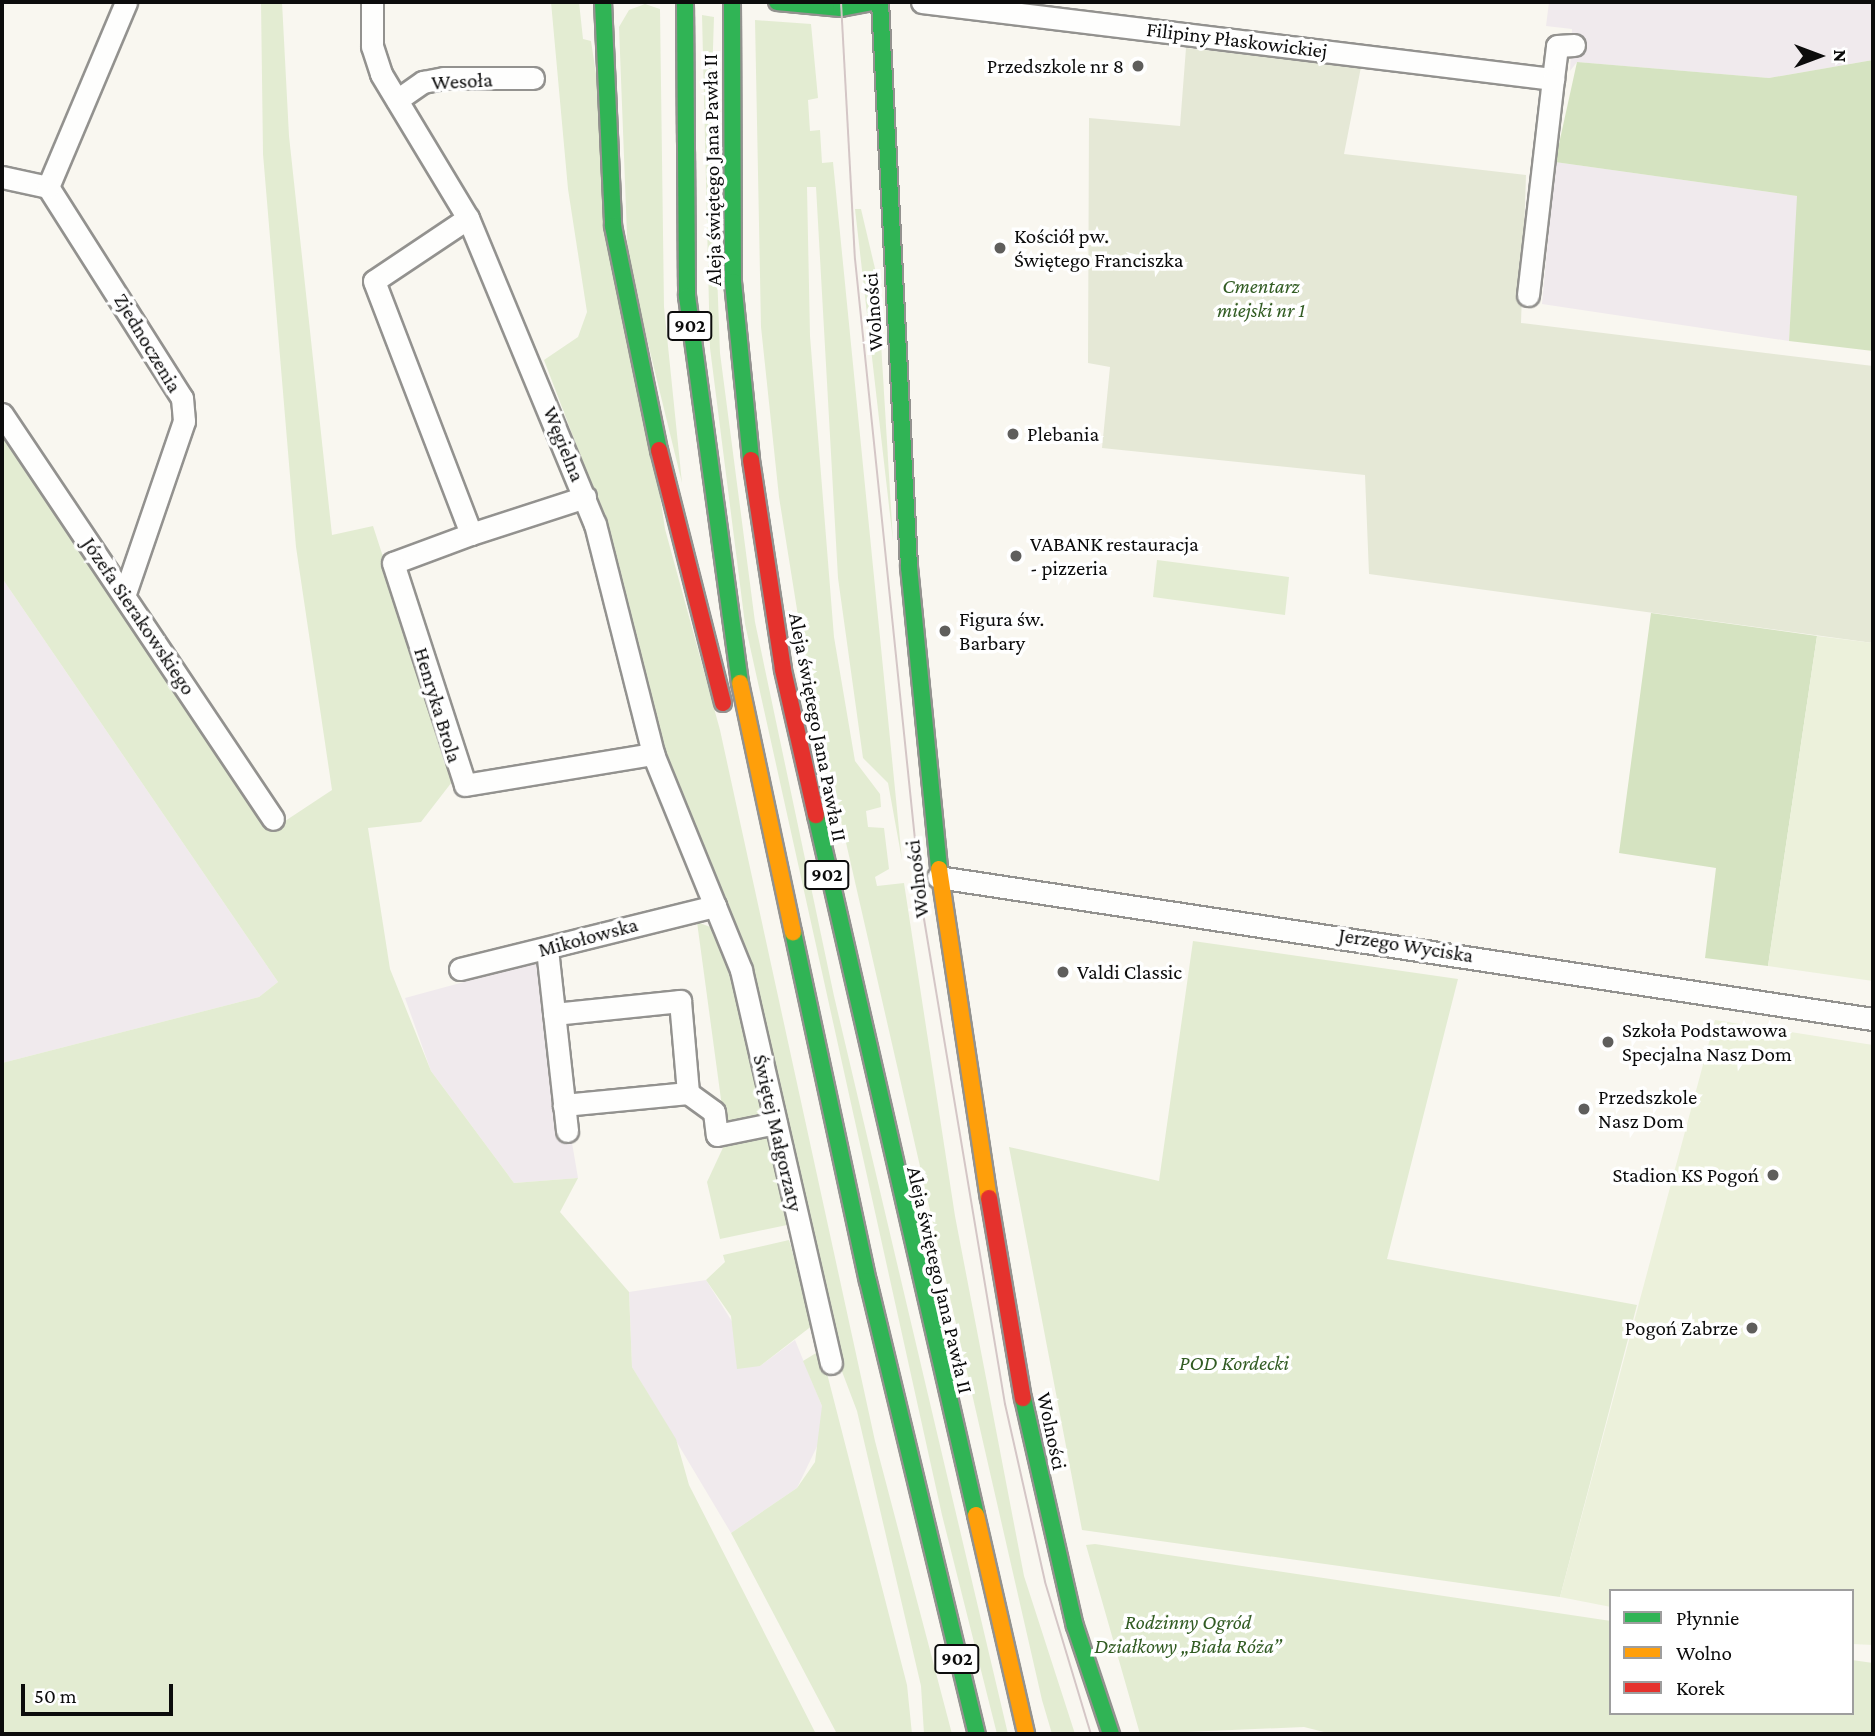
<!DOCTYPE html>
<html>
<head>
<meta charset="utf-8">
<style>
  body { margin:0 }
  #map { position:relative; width:1875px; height:1736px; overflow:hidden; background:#f9f7f0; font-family:"Crimson Pro",serif }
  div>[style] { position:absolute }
  .industrial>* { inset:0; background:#f0eaed }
  .green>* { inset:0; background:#e3ecd2 }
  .forest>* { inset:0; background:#d5e3c1 }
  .cemetery>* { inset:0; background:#e5e8d6 }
  .pitch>* { inset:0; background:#ecf1db }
  .roads { filter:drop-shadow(2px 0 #93928f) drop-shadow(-2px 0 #93928f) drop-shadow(0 2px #93928f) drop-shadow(0 -2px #93928f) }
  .street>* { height:21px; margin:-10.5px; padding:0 10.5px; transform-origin:10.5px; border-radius:10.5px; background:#fefefd }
  .fast>* { height:16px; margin:-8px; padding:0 8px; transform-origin:8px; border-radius:8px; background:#30b455 }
  .slow>* { height:16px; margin:-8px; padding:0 8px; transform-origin:8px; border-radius:8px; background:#ff9f0a }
  .jam>* { height:16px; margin:-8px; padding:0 8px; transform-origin:8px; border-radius:8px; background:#e5322d }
  .tram>* { height:2px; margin:-1px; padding:0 1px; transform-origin:1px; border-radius:1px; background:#d4c6c6 }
  .dots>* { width:19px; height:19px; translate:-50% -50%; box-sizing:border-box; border:4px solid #fff; border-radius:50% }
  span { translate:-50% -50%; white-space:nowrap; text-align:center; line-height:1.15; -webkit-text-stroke:7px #fff; paint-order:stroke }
  .shield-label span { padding:2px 5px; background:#fff; border:2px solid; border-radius:5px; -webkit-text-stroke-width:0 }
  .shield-label { font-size:19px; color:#0c0c0c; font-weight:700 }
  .street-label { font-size:21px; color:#0c0c0c }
  .poi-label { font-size:21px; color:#0c0c0c }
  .right { translate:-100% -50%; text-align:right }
  .left { translate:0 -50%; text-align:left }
  .park-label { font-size:21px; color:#325c23; font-style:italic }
  .frame { position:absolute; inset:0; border:4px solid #0c0c0c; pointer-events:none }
  .legend { position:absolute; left:1609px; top:1589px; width:245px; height:126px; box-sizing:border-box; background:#fff; border:2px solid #9e9e9e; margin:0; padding:9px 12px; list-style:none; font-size:21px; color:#0c0c0c }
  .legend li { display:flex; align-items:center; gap:14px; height:35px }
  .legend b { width:35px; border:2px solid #9e9e9e }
  .north { position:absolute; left:1784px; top:21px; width:70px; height:70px; -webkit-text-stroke:5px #fff; paint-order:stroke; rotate:90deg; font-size:19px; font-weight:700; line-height:28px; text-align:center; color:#0c0c0c }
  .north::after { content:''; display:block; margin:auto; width:24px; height:32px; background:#0c0c0c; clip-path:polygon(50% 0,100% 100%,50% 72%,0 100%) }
  .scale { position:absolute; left:21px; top:1684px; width:152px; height:32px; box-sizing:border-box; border:4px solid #0c0c0c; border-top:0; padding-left:9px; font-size:21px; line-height:24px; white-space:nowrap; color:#0c0c0c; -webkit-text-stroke:5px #fff; paint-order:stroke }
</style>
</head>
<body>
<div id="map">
  <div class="industrial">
    <i style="clip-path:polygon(1549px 2px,1873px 2px,1873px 60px,1769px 78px,1577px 62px,1570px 71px,1572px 29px,1546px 26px)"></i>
    <i style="clip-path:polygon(1555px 162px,1798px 196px,1789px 341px,1542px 304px)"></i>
    <i style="clip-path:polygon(2px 578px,278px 982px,259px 997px,2px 1063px)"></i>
    <i style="clip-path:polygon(541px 961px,578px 1178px,514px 1183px,431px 1071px,405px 998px)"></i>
    <i style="clip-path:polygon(706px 1280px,760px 1366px,795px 1340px,822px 1406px,823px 1434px,797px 1488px,731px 1533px,632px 1367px,629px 1292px)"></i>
  </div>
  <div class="green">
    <i style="clip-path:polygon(261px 2px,282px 2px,289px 136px,332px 535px,373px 526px,455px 778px,421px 822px,368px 828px,390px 969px,431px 1071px,514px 1183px,578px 1178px,560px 1212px,629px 1292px,632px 1367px,676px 1439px,689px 1485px,816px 1734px,2px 1734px,2px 1063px,259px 997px,278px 982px,2px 578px,2px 433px,270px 831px,332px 790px,296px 547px,263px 154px)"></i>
    <i style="clip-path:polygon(551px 2px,579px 2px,583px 39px,591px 41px,665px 529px,720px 730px,875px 1441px,952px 1734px,924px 1734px,921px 1686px,857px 1411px,838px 1361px,747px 969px,665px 757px,600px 507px,544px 360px,578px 337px,587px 312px,568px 189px)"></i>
    <i style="clip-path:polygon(645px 4px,660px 9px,664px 307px,682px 483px,628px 261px,619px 27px,629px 10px)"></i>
    <i style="clip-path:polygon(702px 15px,714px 17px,711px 110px,720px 353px,755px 622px,834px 996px,1008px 1734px,997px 1734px,942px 1515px,745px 624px,710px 348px)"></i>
    <i style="clip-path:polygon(755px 20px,811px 24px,818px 98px,808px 100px,810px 131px,820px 130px,822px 163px,833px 162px,902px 860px,888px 783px,863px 758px,838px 578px,816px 187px,807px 187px,810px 336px,834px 637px,855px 761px,880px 794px,881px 807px,866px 811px,868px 827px,884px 828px,889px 869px,875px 877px,877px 886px,904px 883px,955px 1216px,1024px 1576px,1075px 1734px,1052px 1734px,1042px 1700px,807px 672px,779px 497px,761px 327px)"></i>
    <i style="clip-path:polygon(855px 209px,861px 209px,877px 277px,893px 541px)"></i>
    <i style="clip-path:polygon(1157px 560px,1289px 577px,1285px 615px,1153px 597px)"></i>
    <i style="clip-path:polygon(697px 922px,713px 928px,733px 976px,766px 1114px,725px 1129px)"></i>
    <i style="clip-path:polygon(1193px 941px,1458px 979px,1387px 1259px,1637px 1305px,1560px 1597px,1082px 1530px,1009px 1147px,1159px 1181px)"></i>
    <i style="clip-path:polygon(755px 1132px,770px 1136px,789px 1219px,787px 1225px,720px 1239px,707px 1182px,727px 1139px)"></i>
    <i style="clip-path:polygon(789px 1240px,813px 1325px,760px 1366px,737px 1369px,731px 1316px,706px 1280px,725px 1262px,723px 1255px)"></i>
    <i style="clip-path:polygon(821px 1350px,907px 1685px,912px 1734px,837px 1734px,731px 1533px,797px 1488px,815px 1462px,822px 1406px,803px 1361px)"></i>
    <i style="clip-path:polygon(1095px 1544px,1611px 1621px,1611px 1713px,1852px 1713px,1852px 1660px,1873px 1663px,1873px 1734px,1332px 1734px,1304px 1727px,1140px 1734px,1086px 1545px)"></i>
  </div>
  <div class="forest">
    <i style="clip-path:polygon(1873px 60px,1873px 351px,1789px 341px,1797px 196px,1555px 162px,1577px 62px,1769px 78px)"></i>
    <i style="clip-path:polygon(1651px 613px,1817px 636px,1768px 966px,1705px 958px,1716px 868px,1619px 853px)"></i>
  </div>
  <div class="cemetery">
    <i style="clip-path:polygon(1186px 48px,1361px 67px,1344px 154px,1526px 175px,1521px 323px,1873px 366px,1873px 643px,1369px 574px,1365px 475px,1102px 448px,1110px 367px,1088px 363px,1089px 118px,1180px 126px)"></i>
  </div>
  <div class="pitch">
    <i style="clip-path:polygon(1817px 636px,1873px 643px,1873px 981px,1768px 966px)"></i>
    <i style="clip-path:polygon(1715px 1020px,1873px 1045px,1873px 1645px,1852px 1644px,1852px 1591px,1611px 1591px,1611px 1607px,1560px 1597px)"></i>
  </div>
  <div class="roads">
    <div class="street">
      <i style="left:372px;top:2px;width:44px;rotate:90deg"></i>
      <i style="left:372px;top:46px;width:29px;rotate:72deg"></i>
      <i style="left:381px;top:74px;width:168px;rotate:58.9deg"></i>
      <i style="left:468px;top:218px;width:331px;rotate:67.5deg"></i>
      <i style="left:595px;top:524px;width:237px;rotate:75.8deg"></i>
      <i style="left:653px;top:754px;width:233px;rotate:67.8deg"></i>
      <i style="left:741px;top:970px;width:403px;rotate:77.1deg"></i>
      <i style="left:922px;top:2px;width:636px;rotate:6.96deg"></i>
      <i style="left:1553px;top:79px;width:33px;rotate:-83deg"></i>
      <i style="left:1557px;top:46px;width:17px;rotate:-3deg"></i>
      <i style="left:397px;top:100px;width:32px;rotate:-35deg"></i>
      <i style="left:423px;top:82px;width:21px;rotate:-11deg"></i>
      <i style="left:444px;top:78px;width:89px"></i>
      <i style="left:2px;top:177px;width:47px;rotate:12.3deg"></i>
      <i style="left:48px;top:187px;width:250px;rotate:57.6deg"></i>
      <i style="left:182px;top:398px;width:23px;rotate:85deg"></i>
      <i style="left:184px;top:421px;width:182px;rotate:108.9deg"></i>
      <i style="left:48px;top:187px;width:201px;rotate:-67.1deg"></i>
      <i style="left:468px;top:218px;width:113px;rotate:146.2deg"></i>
      <i style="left:374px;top:281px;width:271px;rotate:69deg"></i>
      <i style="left:471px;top:534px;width:120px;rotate:-18deg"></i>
      <i style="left:1528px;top:295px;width:217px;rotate:-83.4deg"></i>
      <i style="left:2px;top:414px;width:487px;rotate:56.2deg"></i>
      <i style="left:471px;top:534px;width:83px;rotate:159.6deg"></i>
      <i style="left:393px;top:563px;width:233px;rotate:72deg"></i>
      <i style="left:465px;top:785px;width:191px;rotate:-9.4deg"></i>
      <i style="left:938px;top:877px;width:946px;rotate:8.64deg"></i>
      <i style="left:547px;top:949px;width:183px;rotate:83.7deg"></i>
      <i style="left:460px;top:969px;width:263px;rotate:-13.9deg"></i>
      <i style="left:554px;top:1014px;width:127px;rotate:-5.9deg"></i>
      <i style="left:680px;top:1001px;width:92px;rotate:85deg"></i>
      <i style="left:688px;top:1093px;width:125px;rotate:174.5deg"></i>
      <i style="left:688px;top:1093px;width:32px;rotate:36deg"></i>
      <i style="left:714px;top:1112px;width:23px;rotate:83deg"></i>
      <i style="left:717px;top:1135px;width:60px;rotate:-11.5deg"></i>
    </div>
    <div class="fast">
      <i style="left:603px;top:2px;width:224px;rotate:87.4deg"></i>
      <i style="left:613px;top:226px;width:229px;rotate:78.4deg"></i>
      <i style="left:685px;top:2px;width:294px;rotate:89.6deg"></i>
      <i style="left:687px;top:296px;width:391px;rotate:82.2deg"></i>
      <i style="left:732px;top:2px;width:280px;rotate:89.8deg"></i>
      <i style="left:733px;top:282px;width:179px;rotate:84.2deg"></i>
      <i style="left:777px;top:2px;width:64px;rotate:5.4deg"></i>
      <i style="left:841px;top:8px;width:31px;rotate:-11deg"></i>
      <i style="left:880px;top:2px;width:566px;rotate:87.06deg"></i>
      <i style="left:909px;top:567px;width:303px;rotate:84.3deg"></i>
      <i style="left:816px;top:815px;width:718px;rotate:77.12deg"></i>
      <i style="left:793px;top:932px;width:357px;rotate:77.9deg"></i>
      <i style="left:868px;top:1281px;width:466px;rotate:76.5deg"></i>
      <i style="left:1023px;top:1398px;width:234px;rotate:77.2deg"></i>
      <i style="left:1075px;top:1626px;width:114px;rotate:71.6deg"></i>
    </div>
    <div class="slow">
      <i style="left:740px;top:683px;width:255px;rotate:78deg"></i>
      <i style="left:939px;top:869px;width:333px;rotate:81.4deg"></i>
      <i style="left:976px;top:1515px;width:225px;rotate:77.1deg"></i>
    </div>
    <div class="jam">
      <i style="left:659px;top:450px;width:261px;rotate:75.8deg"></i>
      <i style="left:751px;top:460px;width:212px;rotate:81.3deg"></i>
      <i style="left:783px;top:670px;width:149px;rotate:77.2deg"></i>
      <i style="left:989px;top:1198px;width:203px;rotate:80.4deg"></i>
    </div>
  </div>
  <div class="tram">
    <i style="left:841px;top:2px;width:257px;rotate:86.9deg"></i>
    <i style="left:855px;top:259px;width:651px;rotate:84.1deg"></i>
    <i style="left:922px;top:907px;width:504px;rotate:80.52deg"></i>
    <i style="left:1005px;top:1404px;width:182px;rotate:77.3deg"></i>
    <i style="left:1045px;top:1582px;width:159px;rotate:73.2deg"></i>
  </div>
  <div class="dots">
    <i style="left:1138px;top:66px;background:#5f5e5c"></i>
    <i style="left:1000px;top:248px;background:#5f5e5c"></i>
    <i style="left:1013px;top:434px;background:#5f5e5c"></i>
    <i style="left:1016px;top:556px;background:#5f5e5c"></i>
    <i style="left:945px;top:631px;background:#5f5e5c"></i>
    <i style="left:1063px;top:972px;background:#5f5e5c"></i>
    <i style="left:1608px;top:1042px;background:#5f5e5c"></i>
    <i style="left:1584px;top:1109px;background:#5f5e5c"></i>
    <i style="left:1773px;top:1175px;background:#5f5e5c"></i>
    <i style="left:1752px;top:1328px;background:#5f5e5c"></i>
  </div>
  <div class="shield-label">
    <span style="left:690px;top:326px">902</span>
    <span style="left:827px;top:875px">902</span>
    <span style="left:957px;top:1659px">902</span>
  </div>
  <div class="street-label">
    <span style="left:1237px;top:40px;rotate:7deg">Filipiny Płaskowickiej</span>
    <span style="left:462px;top:81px;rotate:-3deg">Wesoła</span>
    <span style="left:712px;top:170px;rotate:-91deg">Aleja świętego Jana Pawła II</span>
    <span style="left:873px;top:312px;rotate:-94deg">Wolności</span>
    <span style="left:148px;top:343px;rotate:59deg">Zjednoczenia</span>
    <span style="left:564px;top:444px;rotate:68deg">Węgielna</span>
    <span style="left:139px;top:616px;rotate:56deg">Józefa Sierakowskiego</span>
    <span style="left:438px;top:705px;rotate:73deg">Henryka Brola</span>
    <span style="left:818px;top:727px;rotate:79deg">Aleja świętego Jana Pawła II</span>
    <span style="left:917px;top:879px;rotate:-97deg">Wolności</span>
    <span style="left:588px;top:937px;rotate:-15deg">Mikołowska</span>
    <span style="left:1406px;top:945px;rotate:9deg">Jerzego Wyciska</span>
    <span style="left:778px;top:1133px;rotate:77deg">Świętej Małgorzaty</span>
    <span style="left:940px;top:1280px;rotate:77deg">Aleja świętego Jana Pawła II</span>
    <span style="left:1052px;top:1431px;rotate:78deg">Wolności</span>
  </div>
  <div class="poi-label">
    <span class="right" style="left:1124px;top:66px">Przedszkole nr 8</span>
    <span class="left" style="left:1014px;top:248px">Kościół pw.<br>Świętego Franciszka</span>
    <span class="left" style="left:1027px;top:434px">Plebania</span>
    <span class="left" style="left:1030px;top:556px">VABANK restauracja<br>- pizzeria</span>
    <span class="left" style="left:959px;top:631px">Figura św.<br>Barbary</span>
    <span class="left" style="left:1077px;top:972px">Valdi Classic</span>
    <span class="left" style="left:1622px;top:1042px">Szkoła Podstawowa<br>Specjalna Nasz Dom</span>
    <span class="left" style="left:1598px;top:1109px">Przedszkole<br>Nasz Dom</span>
    <span class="right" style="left:1759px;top:1175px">Stadion KS Pogoń</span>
    <span class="right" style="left:1738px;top:1328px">Pogoń Zabrze</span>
  </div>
  <div class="park-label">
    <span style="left:1261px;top:298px">Cmentarz<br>miejski nr 1</span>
    <span style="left:1234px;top:1363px">POD Kordecki</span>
    <span style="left:1188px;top:1634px">Rodzinny Ogród<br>Działkowy „Biała Róża”</span>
  </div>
  <div class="frame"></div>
  <ul class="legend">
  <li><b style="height:9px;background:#30b455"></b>Płynnie</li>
  <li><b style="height:9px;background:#ff9f0a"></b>Wolno</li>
  <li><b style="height:9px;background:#e5322d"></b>Korek</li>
  </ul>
  <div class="north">N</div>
  <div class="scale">50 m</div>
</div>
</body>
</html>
